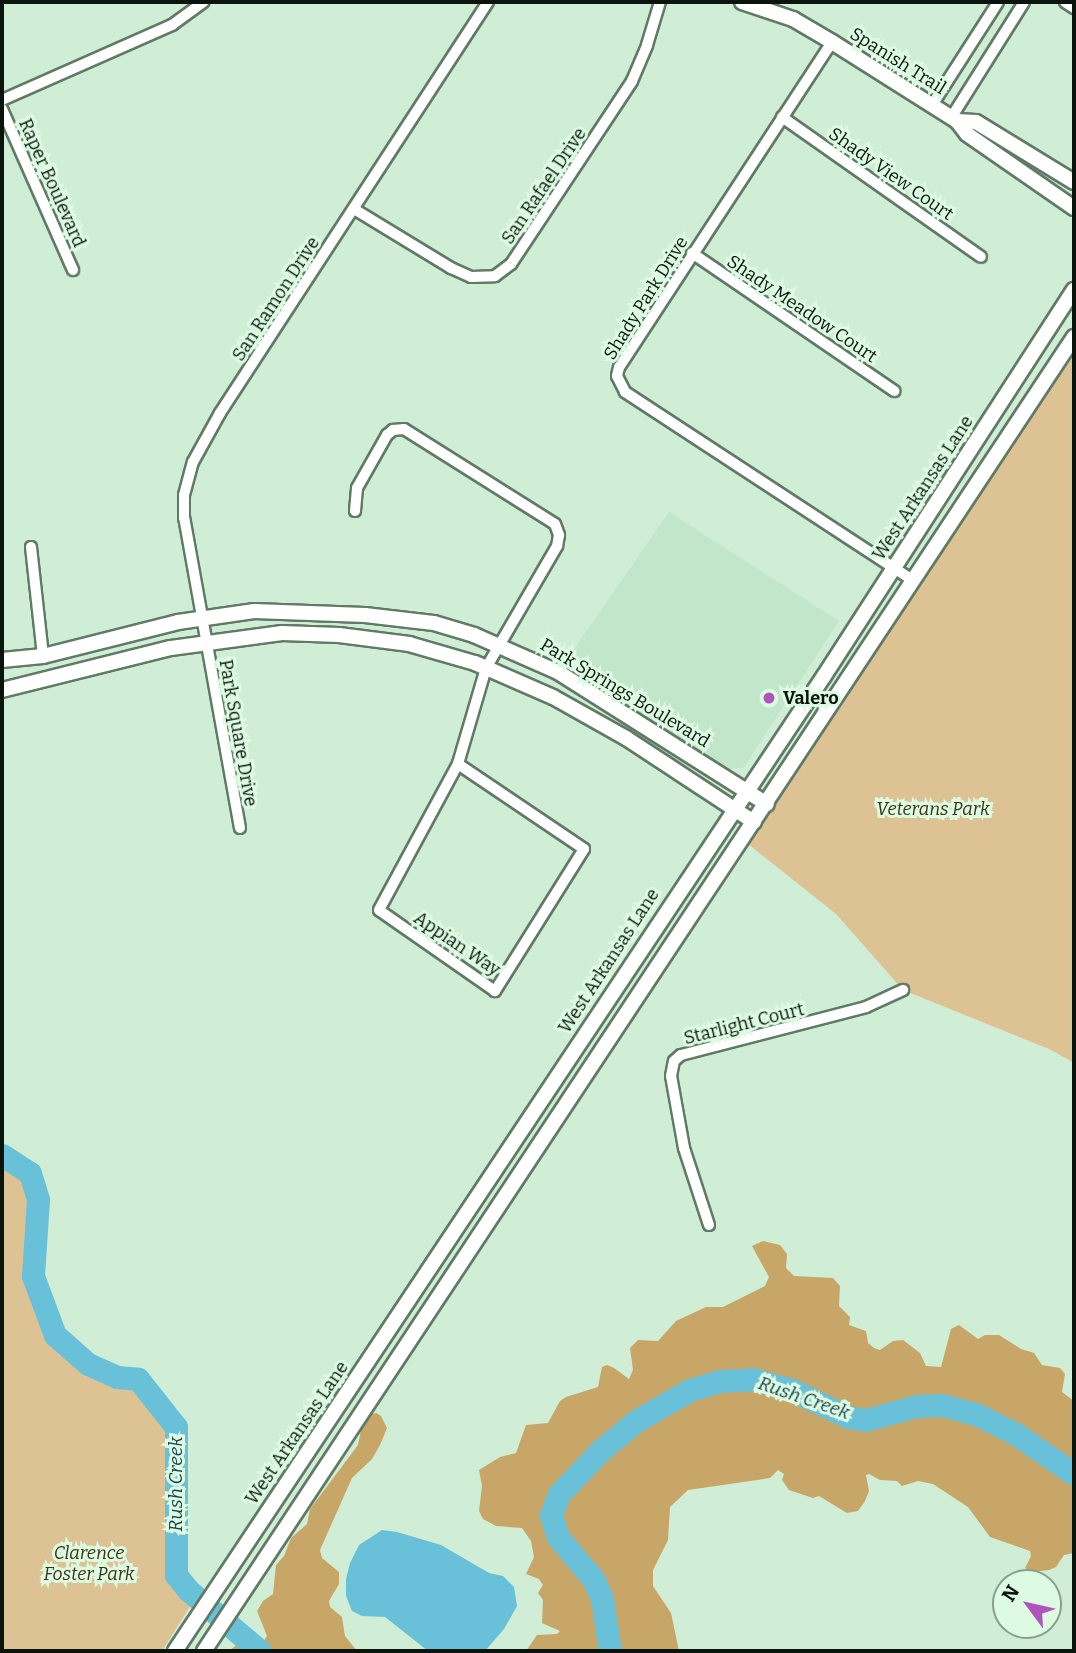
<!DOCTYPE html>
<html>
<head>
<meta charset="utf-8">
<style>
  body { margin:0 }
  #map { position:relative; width:1076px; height:1653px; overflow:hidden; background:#d0edd6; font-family:Bitter,serif }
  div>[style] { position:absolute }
  .built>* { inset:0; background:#c2e6c9 }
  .green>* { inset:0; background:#ddc393 }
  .forest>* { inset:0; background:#c8a667 }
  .water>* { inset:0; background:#69c0d9 }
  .river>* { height:23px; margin:-11.5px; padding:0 11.5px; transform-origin:11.5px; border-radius:11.5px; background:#69c0d9 }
  .roads { filter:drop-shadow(2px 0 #607a65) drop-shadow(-2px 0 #607a65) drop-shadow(0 2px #607a65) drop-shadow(0 -2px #607a65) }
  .street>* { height:10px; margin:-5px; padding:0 5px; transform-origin:5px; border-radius:5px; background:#fff }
  .secondary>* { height:14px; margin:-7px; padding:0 7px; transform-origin:7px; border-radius:7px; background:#fff }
  .dots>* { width:19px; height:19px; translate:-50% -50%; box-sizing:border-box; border:4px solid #ddfbe3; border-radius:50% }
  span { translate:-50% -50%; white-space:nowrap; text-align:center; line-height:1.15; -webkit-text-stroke:6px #ddfbe3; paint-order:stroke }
  .street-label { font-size:18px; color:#0a140c }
  .poi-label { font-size:18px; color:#0a140c; font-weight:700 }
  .left { translate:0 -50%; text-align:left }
  .park-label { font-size:18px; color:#3f3013; font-style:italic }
  .water-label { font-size:19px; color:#1c434f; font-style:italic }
  .frame { position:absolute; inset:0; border:4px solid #0a140c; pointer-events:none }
  .north { position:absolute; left:992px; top:1569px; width:70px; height:70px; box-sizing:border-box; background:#ddfbe3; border:2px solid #899f8d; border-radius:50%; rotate:303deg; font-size:19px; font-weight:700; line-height:28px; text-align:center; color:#0a140c }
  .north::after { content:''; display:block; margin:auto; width:24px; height:32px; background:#b053bd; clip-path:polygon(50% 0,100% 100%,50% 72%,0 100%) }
</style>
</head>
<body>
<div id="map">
  <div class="built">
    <i style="clip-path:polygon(669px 512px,839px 621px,744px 767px,729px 769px,573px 670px,572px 652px)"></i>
  </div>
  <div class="green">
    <i style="clip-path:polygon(1074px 337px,1074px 1063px,1049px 1049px,903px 990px,836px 914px,743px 840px)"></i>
    <i style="clip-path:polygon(2px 1155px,30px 1173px,38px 1200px,33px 1276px,55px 1335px,88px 1364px,117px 1377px,138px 1379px,176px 1427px,176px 1575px,196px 1597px,162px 1651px,2px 1651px)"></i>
  </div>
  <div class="forest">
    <i style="clip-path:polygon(763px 1241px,780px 1245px,787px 1254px,786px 1268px,794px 1276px,833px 1278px,840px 1286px,839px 1306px,850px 1317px,849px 1325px,866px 1331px,868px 1343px,874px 1348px,880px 1350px,893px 1341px,903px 1340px,920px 1353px,926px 1366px,941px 1367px,951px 1329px,959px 1325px,978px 1339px,985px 1335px,999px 1335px,1021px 1349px,1034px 1353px,1042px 1365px,1060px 1368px,1065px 1374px,1062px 1392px,1074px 1401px,1074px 1553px,1064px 1555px,1056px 1567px,1049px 1570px,1030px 1572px,1025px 1568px,1031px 1556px,1030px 1551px,990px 1537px,968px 1507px,933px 1484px,918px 1481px,902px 1486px,897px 1481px,880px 1480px,869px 1474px,866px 1475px,869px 1491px,865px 1501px,858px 1511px,847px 1513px,819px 1496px,813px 1498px,789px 1490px,782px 1480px,784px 1474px,778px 1470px,770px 1478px,688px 1490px,670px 1507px,668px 1540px,653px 1570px,653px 1586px,671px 1613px,679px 1651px,526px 1651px,537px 1635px,557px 1634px,560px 1631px,542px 1623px,543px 1600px,538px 1593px,543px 1585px,539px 1579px,526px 1574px,534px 1557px,531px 1541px,522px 1528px,496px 1526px,483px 1519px,479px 1511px,482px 1486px,479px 1470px,500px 1457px,516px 1453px,526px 1425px,548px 1423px,560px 1401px,566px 1397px,598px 1387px,602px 1367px,607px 1365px,614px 1368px,629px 1379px,633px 1370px,630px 1348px,638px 1340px,658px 1341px,676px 1321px,706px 1307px,723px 1307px,765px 1286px,769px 1277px,752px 1246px)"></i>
    <i style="clip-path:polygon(376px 1413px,381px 1416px,387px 1428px,380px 1445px,372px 1459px,352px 1478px,320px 1550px,322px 1558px,339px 1572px,339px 1584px,329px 1601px,330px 1607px,342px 1617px,345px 1636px,357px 1651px,229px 1651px,240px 1642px,263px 1642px,267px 1636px,257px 1611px,263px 1601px,273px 1594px,276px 1565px,284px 1556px,291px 1538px,307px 1524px,310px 1509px,358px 1445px,363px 1421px,369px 1415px)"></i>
  </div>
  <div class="water">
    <i style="clip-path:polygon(382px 1530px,397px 1532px,441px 1545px,489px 1573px,503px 1576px,514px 1587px,517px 1606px,504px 1629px,485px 1651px,428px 1651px,385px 1617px,362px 1616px,352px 1611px,346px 1596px,346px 1579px,350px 1563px,359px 1545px)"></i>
  </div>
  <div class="river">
    <i style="left:2px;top:1155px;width:33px;rotate:33deg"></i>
    <i style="left:30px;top:1173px;width:28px;rotate:73deg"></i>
    <i style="left:38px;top:1200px;width:76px;rotate:93.8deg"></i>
    <i style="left:33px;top:1276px;width:63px;rotate:69.6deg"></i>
    <i style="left:55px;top:1335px;width:44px;rotate:41.3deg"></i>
    <i style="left:88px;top:1364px;width:32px;rotate:24deg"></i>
    <i style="left:117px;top:1377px;width:21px;rotate:5deg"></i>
    <i style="left:138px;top:1379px;width:61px;rotate:51.6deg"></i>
    <i style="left:176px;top:1427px;width:148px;rotate:90deg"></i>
    <i style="left:176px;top:1575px;width:19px;rotate:51deg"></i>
    <i style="left:188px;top:1590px;width:94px;rotate:40.3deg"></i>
    <i style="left:610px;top:1651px;width:53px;rotate:-98.7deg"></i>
    <i style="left:602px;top:1599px;width:21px;rotate:-113deg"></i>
    <i style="left:594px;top:1580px;width:56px;rotate:-129.9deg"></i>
    <i style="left:558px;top:1537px;width:23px;rotate:-108deg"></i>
    <i style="left:551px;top:1515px;width:22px;rotate:-69deg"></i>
    <i style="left:559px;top:1494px;width:61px;rotate:-46.3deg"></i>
    <i style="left:601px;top:1450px;width:45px;rotate:-39.6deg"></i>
    <i style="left:636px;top:1421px;width:62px;rotate:-29.9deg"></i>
    <i style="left:690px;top:1390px;width:31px;rotate:-17deg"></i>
    <i style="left:720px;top:1381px;width:33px;rotate:-3deg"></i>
    <i style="left:753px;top:1379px;width:41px;rotate:15.8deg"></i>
    <i style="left:792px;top:1390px;width:62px;rotate:25.7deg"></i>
    <i style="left:848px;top:1417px;width:18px;rotate:9deg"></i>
    <i style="left:866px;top:1420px;width:52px;rotate:-15.6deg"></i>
    <i style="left:916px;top:1406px;width:26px;rotate:-2deg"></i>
    <i style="left:942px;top:1405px;width:35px;rotate:15deg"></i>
    <i style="left:976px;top:1414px;width:45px;rotate:26.6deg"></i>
    <i style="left:1016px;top:1434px;width:70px;rotate:34.6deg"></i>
  </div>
  <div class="roads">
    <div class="street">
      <i style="left:1065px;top:2px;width:11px;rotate:34deg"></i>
      <i style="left:832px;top:42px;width:389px;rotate:123.2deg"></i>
      <i style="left:619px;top:367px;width:9px;rotate:103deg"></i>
      <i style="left:617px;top:376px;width:18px;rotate:63deg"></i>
      <i style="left:625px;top:392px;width:343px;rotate:33.2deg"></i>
      <i style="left:2px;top:100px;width:186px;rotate:-23.8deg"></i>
      <i style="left:172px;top:25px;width:39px;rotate:-36deg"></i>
      <i style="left:932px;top:105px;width:122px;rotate:-57.3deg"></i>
      <i style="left:2px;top:109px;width:176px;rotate:66.2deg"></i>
      <i style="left:782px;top:117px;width:243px;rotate:35.1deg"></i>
      <i style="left:951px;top:118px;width:137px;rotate:-57.8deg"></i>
      <i style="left:354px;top:209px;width:114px;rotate:31.3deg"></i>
      <i style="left:451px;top:268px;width:22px;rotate:24deg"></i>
      <i style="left:471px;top:277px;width:24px;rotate:-2deg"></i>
      <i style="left:495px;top:276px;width:20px;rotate:-37deg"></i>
      <i style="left:511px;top:264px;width:219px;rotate:-56.5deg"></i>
      <i style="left:632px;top:81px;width:39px;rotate:-67deg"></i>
      <i style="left:647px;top:45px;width:45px;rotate:-73.2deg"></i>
      <i style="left:692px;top:253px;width:245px;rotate:34.3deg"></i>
      <i style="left:355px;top:511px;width:23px;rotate:-85deg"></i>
      <i style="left:357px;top:488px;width:61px;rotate:-60.5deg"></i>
      <i style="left:387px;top:435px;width:8px;rotate:-40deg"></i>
      <i style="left:393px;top:430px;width:11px;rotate:-5deg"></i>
      <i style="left:404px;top:429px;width:178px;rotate:32.2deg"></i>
      <i style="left:555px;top:524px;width:12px;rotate:70deg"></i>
      <i style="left:559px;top:535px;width:11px;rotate:100deg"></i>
      <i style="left:557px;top:546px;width:141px;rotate:120.2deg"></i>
      <i style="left:486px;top:668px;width:100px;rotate:106.3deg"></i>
      <i style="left:31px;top:547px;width:110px;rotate:83.7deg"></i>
      <i style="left:458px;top:764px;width:152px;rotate:34deg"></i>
      <i style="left:584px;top:849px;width:168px;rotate:122.1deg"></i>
      <i style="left:495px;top:991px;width:141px;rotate:-145.1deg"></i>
      <i style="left:379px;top:910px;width:166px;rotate:-61.6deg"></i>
      <i style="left:240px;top:828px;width:315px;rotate:-100.2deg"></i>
      <i style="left:184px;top:518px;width:23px;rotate:-90deg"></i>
      <i style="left:184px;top:495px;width:34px;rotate:-75deg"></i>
      <i style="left:193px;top:462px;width:56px;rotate:-61.1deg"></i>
      <i style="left:220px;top:413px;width:491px;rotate:-56.9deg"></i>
      <i style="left:709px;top:1225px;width:81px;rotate:-108deg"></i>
      <i style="left:684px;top:1148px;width:73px;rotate:-100.2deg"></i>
      <i style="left:671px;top:1076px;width:15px;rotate:-79deg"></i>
      <i style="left:674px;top:1061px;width:9px;rotate:-41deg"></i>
      <i style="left:681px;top:1055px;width:191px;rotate:-14.5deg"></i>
      <i style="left:866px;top:1007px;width:41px;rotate:-24.7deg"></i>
    </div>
    <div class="secondary">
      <i style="left:742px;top:2px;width:54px;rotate:18.4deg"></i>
      <i style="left:793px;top:19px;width:45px;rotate:30.5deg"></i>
      <i style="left:832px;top:42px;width:148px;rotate:32.3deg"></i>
      <i style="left:957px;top:121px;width:16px;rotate:52deg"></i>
      <i style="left:967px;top:134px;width:130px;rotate:34.7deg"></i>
      <i style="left:957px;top:121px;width:19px;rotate:3deg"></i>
      <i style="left:976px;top:122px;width:115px;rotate:31.5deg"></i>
      <i style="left:2px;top:660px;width:41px;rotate:-5.6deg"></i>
      <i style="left:43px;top:656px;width:139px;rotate:-14.1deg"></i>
      <i style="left:178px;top:622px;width:77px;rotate:-8.2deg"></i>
      <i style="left:254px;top:611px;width:111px;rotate:2.1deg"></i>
      <i style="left:365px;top:615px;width:69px;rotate:6.6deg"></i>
      <i style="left:434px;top:623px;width:42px;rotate:16.7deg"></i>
      <i style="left:474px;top:635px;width:92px;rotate:23.8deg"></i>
      <i style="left:558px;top:672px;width:247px;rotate:32.3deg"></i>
      <i style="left:2px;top:690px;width:174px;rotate:-14deg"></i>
      <i style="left:171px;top:648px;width:112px;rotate:-7.7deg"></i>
      <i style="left:282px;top:633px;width:57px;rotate:2deg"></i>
      <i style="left:339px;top:635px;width:71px;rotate:7.3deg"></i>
      <i style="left:409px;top:644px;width:69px;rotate:16.1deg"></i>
      <i style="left:475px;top:663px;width:85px;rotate:23.6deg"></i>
      <i style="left:553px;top:697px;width:84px;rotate:29.3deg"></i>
      <i style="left:626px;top:738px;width:153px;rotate:33.3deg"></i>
      <i style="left:175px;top:1651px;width:1171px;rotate:-56.35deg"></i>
      <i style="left:824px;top:676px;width:460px;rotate:-57.1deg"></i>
      <i style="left:204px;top:1651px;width:1576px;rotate:-56.49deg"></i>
    </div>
  </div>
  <div class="dots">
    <i style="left:769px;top:698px;background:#b053bd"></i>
  </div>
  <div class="street-label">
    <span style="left:898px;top:61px;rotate:32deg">Spanish Trail</span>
    <span style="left:891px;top:174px;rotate:35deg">Shady View Court</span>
    <span style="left:52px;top:183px;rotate:66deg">Raper Boulevard</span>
    <span style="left:544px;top:186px;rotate:-56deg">San Rafael Drive</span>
    <span style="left:646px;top:298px;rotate:-58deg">Shady Park Drive</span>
    <span style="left:276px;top:299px;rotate:-57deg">San Ramon Drive</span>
    <span style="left:802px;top:309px;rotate:34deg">Shady Meadow Court</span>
    <span style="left:923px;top:488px;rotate:-57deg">West Arkansas Lane</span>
    <span style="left:625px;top:693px;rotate:31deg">Park Springs Boulevard</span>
    <span style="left:238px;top:733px;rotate:80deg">Park Square Drive</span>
    <span style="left:457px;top:944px;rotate:34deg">Appian Way</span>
    <span style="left:609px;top:961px;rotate:-57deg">West Arkansas Lane</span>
    <span style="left:744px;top:1024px;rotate:-14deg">Starlight Court</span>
    <span style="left:297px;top:1433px;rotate:-56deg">West Arkansas Lane</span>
  </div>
  <div class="poi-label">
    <span class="left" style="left:783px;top:698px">Valero</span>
  </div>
  <div class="park-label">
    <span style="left:933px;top:809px">Veterans Park</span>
    <span style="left:89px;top:1564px">Clarence<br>Foster Park</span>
  </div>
  <div class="water-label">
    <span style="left:804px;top:1398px;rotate:19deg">Rush Creek</span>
    <span style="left:176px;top:1484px;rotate:-90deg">Rush Creek</span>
  </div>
  <div class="frame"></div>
  <div class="north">N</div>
</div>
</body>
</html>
